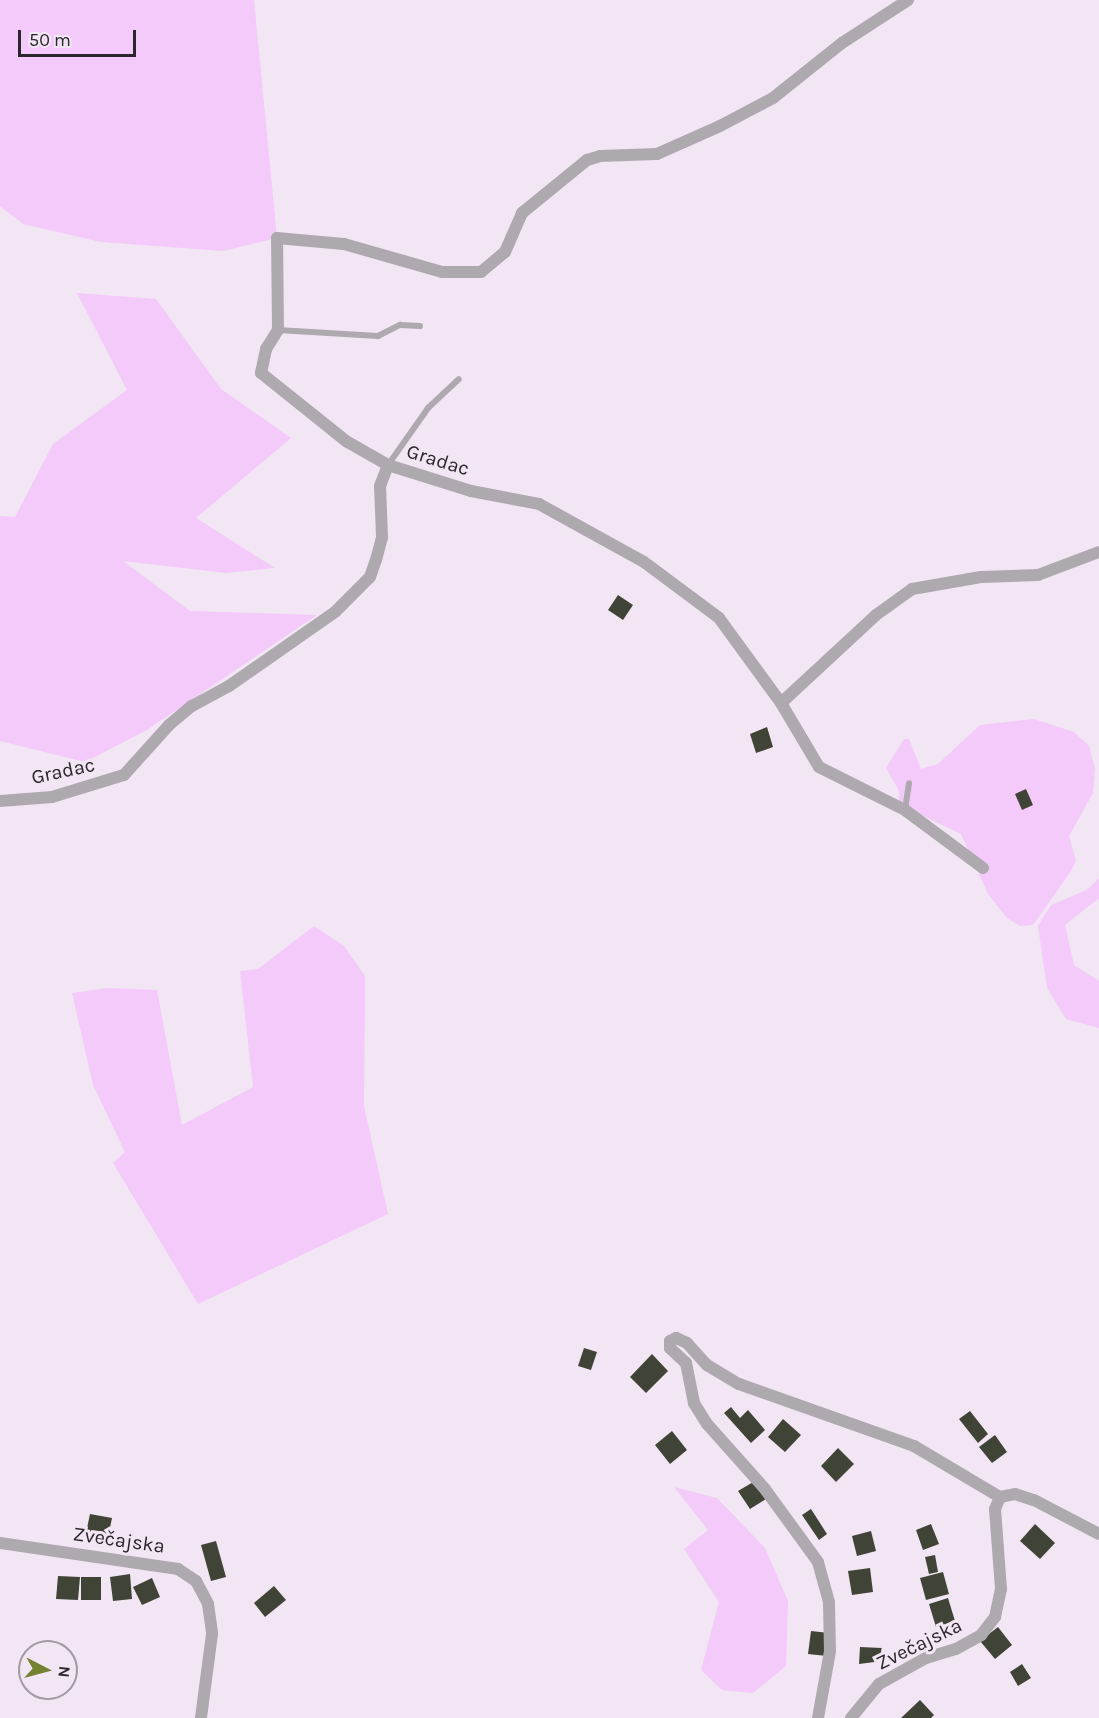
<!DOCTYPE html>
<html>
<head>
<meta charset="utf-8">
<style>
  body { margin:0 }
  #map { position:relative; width:1099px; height:1718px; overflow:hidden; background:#f2e6f4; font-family:Karla,sans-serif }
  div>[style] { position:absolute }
  .green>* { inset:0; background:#f3caf9 }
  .building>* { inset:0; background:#404436 }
  .service>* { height:6px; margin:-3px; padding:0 3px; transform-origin:3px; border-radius:3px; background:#aea9af }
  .minor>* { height:12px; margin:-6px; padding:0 6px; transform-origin:6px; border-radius:6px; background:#aea9af }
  span { translate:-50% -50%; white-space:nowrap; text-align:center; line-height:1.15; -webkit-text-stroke:6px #f2e6f4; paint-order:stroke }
  .street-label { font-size:20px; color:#2b262c }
  .north { position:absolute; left:18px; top:1640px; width:60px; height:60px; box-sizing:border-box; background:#f2e6f4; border:2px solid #a299a4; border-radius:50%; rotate:96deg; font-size:16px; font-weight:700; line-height:24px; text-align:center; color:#2b262c }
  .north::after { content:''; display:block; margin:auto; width:21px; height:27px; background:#738231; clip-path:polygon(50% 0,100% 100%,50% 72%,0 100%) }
  .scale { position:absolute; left:18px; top:30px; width:118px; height:27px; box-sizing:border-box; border:3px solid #2b262c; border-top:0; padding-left:8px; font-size:18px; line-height:21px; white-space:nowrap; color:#2b262c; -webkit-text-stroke:4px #f2e6f4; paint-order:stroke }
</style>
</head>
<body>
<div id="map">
  <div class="green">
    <i style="clip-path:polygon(0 0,254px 0,277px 238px,223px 251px,101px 242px,23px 224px,0 206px)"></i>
    <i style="clip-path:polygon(77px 293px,156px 299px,221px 389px,291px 438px,196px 518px,275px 568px,226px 573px,123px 561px,190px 611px,317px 615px,147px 730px,85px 762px,0 741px,0 516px,15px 517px,53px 444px,127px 390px)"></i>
    <i style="clip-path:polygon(1034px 719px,1074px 732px,1089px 746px,1095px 769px,1093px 793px,1069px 836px,1076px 861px,1071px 871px,1033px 925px,1020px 926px,1007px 918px,988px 894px,961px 834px,899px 804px,899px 791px,886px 768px,904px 739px,909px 739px,921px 769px,938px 764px,980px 725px)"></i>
    <i style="clip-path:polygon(1099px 878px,1099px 898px,1065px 925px,1074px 965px,1099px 981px,1099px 1028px,1066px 1019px,1047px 988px,1038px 926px,1051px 905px,1087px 890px)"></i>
    <i style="clip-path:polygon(314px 926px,344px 946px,365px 976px,364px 1106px,388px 1214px,198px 1304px,113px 1163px,125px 1152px,93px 1085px,72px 993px,108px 988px,157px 990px,182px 1125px,253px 1087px,240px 971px,258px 969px)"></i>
    <i style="clip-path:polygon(674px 1487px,717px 1498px,765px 1548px,788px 1601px,786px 1666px,753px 1693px,722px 1690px,701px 1670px,719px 1602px,684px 1549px,708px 1530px)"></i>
  </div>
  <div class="building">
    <i style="clip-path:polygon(618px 595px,633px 605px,623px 620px,608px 610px)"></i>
    <i style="clip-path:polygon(767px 727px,773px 747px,756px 753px,750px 734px)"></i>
    <i style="clip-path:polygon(1026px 789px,1033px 805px,1022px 810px,1015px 794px)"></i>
    <i style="clip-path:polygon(584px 1348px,597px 1352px,591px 1370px,578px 1366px)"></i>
    <i style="clip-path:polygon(652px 1354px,668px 1371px,646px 1393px,630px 1377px)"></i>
    <i style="clip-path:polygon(731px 1407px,740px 1418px,748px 1410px,765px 1430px,751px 1443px,724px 1413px)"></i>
    <i style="clip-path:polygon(970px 1411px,988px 1434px,978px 1443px,959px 1419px)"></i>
    <i style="clip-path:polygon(783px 1419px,801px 1435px,785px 1452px,768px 1437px)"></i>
    <i style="clip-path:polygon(672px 1431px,687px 1450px,670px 1464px,655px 1445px)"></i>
    <i style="clip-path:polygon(995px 1435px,1007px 1452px,992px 1463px,979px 1447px)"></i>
    <i style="clip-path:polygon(838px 1448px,854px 1464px,836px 1482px,821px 1466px)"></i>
    <i style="clip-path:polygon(755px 1481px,766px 1499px,750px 1509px,738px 1491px)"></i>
    <i style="clip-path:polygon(811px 1509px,827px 1534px,819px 1540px,802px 1515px)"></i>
    <i style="clip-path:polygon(90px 1514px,112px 1518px,108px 1538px,86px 1533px)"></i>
    <i style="clip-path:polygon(931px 1524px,939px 1544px,923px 1550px,916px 1530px)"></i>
    <i style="clip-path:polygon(1035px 1524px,1055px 1543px,1040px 1559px,1020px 1541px)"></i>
    <i style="clip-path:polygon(871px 1531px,876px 1551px,857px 1556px,852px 1536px)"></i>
    <i style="clip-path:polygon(216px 1541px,226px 1577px,211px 1581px,201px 1545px)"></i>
    <i style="clip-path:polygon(935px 1555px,938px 1572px,929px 1574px,925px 1557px)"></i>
    <i style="clip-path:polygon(870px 1568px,873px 1592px,852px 1595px,848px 1571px)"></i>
    <i style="clip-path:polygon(943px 1572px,949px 1594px,926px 1600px,920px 1578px)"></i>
    <i style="clip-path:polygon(130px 1574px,132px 1599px,113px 1601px,110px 1577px)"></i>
    <i style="clip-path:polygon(58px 1576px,80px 1577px,78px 1600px,56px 1599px)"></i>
    <i style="clip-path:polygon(81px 1577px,101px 1577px,101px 1600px,81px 1600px)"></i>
    <i style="clip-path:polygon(152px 1578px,160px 1597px,142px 1605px,133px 1587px)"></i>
    <i style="clip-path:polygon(274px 1586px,286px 1600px,265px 1617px,254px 1603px)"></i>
    <i style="clip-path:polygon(948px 1598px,955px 1621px,936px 1627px,929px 1604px)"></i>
    <i style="clip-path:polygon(998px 1627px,1012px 1645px,995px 1659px,980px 1641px)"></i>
    <i style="clip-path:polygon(811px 1631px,829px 1633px,827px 1656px,808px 1654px)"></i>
    <i style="clip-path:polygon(860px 1647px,882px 1648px,882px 1661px,859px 1664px)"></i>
    <i style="clip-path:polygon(1022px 1664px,1031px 1678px,1018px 1686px,1010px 1672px)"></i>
    <i style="clip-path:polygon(920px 1700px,934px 1715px,931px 1718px,901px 1718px)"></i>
  </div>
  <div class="service">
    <i style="left:278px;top:330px;width:100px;rotate:3.4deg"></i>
    <i style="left:378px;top:336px;width:25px;rotate:-27deg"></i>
    <i style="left:400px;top:325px;width:20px;rotate:3deg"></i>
    <i style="left:388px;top:465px;width:70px;rotate:-54.9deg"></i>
    <i style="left:428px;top:408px;width:42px;rotate:-43.1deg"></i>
    <i style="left:905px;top:809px;width:26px;rotate:-81deg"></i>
  </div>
  <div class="minor">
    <i style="left:388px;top:465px;width:48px;rotate:-150.3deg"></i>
    <i style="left:346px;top:441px;width:109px;rotate:-141.3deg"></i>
    <i style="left:261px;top:373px;width:25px;rotate:-78deg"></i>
    <i style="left:266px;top:349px;width:22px;rotate:-58deg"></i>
    <i style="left:278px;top:330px;width:92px;rotate:-90.6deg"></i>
    <i style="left:277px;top:238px;width:67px;rotate:5.1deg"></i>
    <i style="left:344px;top:244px;width:102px;rotate:15.9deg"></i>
    <i style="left:442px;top:272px;width:39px"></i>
    <i style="left:481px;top:272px;width:31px;rotate:-40deg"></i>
    <i style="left:505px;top:252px;width:43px;rotate:-66.4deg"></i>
    <i style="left:522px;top:213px;width:84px;rotate:-39.2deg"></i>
    <i style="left:587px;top:160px;width:14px;rotate:-17deg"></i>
    <i style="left:600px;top:156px;width:57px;rotate:-2deg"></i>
    <i style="left:657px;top:154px;width:69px;rotate:-24deg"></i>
    <i style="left:720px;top:126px;width:60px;rotate:-27.8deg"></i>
    <i style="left:773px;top:98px;width:88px;rotate:-38.6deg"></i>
    <i style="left:842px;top:43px;width:79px;rotate:-33.1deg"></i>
    <i style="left:0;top:801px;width:52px;rotate:-4.4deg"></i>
    <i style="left:52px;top:797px;width:75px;rotate:-17deg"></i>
    <i style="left:124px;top:775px;width:67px;rotate:-48deg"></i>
    <i style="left:169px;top:725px;width:30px;rotate:-40deg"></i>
    <i style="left:192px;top:706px;width:42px;rotate:-28.4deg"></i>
    <i style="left:229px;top:686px;width:129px;rotate:-34.9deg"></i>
    <i style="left:335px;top:612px;width:49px;rotate:-45deg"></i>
    <i style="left:370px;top:577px;width:18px;rotate:-71deg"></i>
    <i style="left:376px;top:560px;width:24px;rotate:-75deg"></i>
    <i style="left:382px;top:537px;width:51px;rotate:-92.2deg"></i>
    <i style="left:380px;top:486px;width:22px;rotate:-69deg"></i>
    <i style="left:388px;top:465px;width:87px;rotate:17.4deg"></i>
    <i style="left:471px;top:491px;width:69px;rotate:10.8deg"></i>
    <i style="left:539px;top:504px;width:120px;rotate:28.9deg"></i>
    <i style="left:644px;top:562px;width:94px;rotate:36.7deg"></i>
    <i style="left:719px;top:618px;width:105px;rotate:53.9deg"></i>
    <i style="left:983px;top:868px;width:97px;rotate:-143.4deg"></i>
    <i style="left:905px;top:810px;width:96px;rotate:-153.4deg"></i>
    <i style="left:819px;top:767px;width:74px;rotate:-120.7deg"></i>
    <i style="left:781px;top:703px;width:129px;rotate:-42.8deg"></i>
    <i style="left:876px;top:615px;width:44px;rotate:-35.8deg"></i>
    <i style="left:912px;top:589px;width:70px;rotate:-9.9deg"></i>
    <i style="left:981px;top:577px;width:57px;rotate:-2deg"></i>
    <i style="left:1038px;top:575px;width:65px;rotate:-20.7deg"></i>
    <i style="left:0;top:1543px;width:180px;rotate:8.3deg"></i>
    <i style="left:178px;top:1569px;width:22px;rotate:34deg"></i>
    <i style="left:196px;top:1581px;width:26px;rotate:62deg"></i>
    <i style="left:208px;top:1604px;width:30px;rotate:82deg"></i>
    <i style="left:212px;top:1634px;width:85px;rotate:97.5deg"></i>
    <i style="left:818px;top:1718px;width:68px;rotate:-79.8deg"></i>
    <i style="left:830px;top:1651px;width:49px;rotate:-91.2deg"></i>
    <i style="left:829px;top:1602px;width:41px;rotate:-105.4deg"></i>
    <i style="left:818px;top:1562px;width:90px;rotate:-126deg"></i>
    <i style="left:765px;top:1489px;width:87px;rotate:-131.7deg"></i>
    <i style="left:707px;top:1424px;width:25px;rotate:-122deg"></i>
    <i style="left:694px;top:1403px;width:41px;rotate:-101.3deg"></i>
    <i style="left:686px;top:1363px;width:22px;rotate:-137deg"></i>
    <i style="left:670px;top:1348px;width:7px;rotate:-90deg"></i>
    <i style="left:670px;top:1341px;width:7px;rotate:-27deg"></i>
    <i style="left:676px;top:1338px;width:12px;rotate:24deg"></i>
    <i style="left:687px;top:1343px;width:30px;rotate:48deg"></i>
    <i style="left:707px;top:1365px;width:37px;rotate:31deg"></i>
    <i style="left:739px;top:1384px;width:186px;rotate:19.5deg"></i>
    <i style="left:914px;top:1446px;width:100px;rotate:30.7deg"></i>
    <i style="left:851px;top:1718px;width:44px;rotate:-50.5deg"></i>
    <i style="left:879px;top:1684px;width:54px;rotate:-29deg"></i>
    <i style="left:926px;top:1658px;width:31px;rotate:-17deg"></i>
    <i style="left:956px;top:1649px;width:29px;rotate:-29deg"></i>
    <i style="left:981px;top:1635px;width:23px;rotate:-52deg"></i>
    <i style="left:995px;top:1617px;width:29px;rotate:-78deg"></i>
    <i style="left:1001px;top:1589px;width:80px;rotate:-94.3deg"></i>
    <i style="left:995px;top:1509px;width:13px;rotate:-67deg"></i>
    <i style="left:1000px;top:1497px;width:15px;rotate:-11deg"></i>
    <i style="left:1015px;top:1494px;width:20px;rotate:18deg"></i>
    <i style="left:1034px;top:1500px;width:73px;rotate:27.6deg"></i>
  </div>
  <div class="street-label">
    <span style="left:438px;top:460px;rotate:17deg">Gradac</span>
    <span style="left:63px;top:771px;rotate:-12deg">Gradac</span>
    <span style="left:119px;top:1540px;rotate:8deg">Zvečajska</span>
    <span style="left:919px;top:1644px;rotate:-26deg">Zvečajska</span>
  </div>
  <div class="north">N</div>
  <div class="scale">50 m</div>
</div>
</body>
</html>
